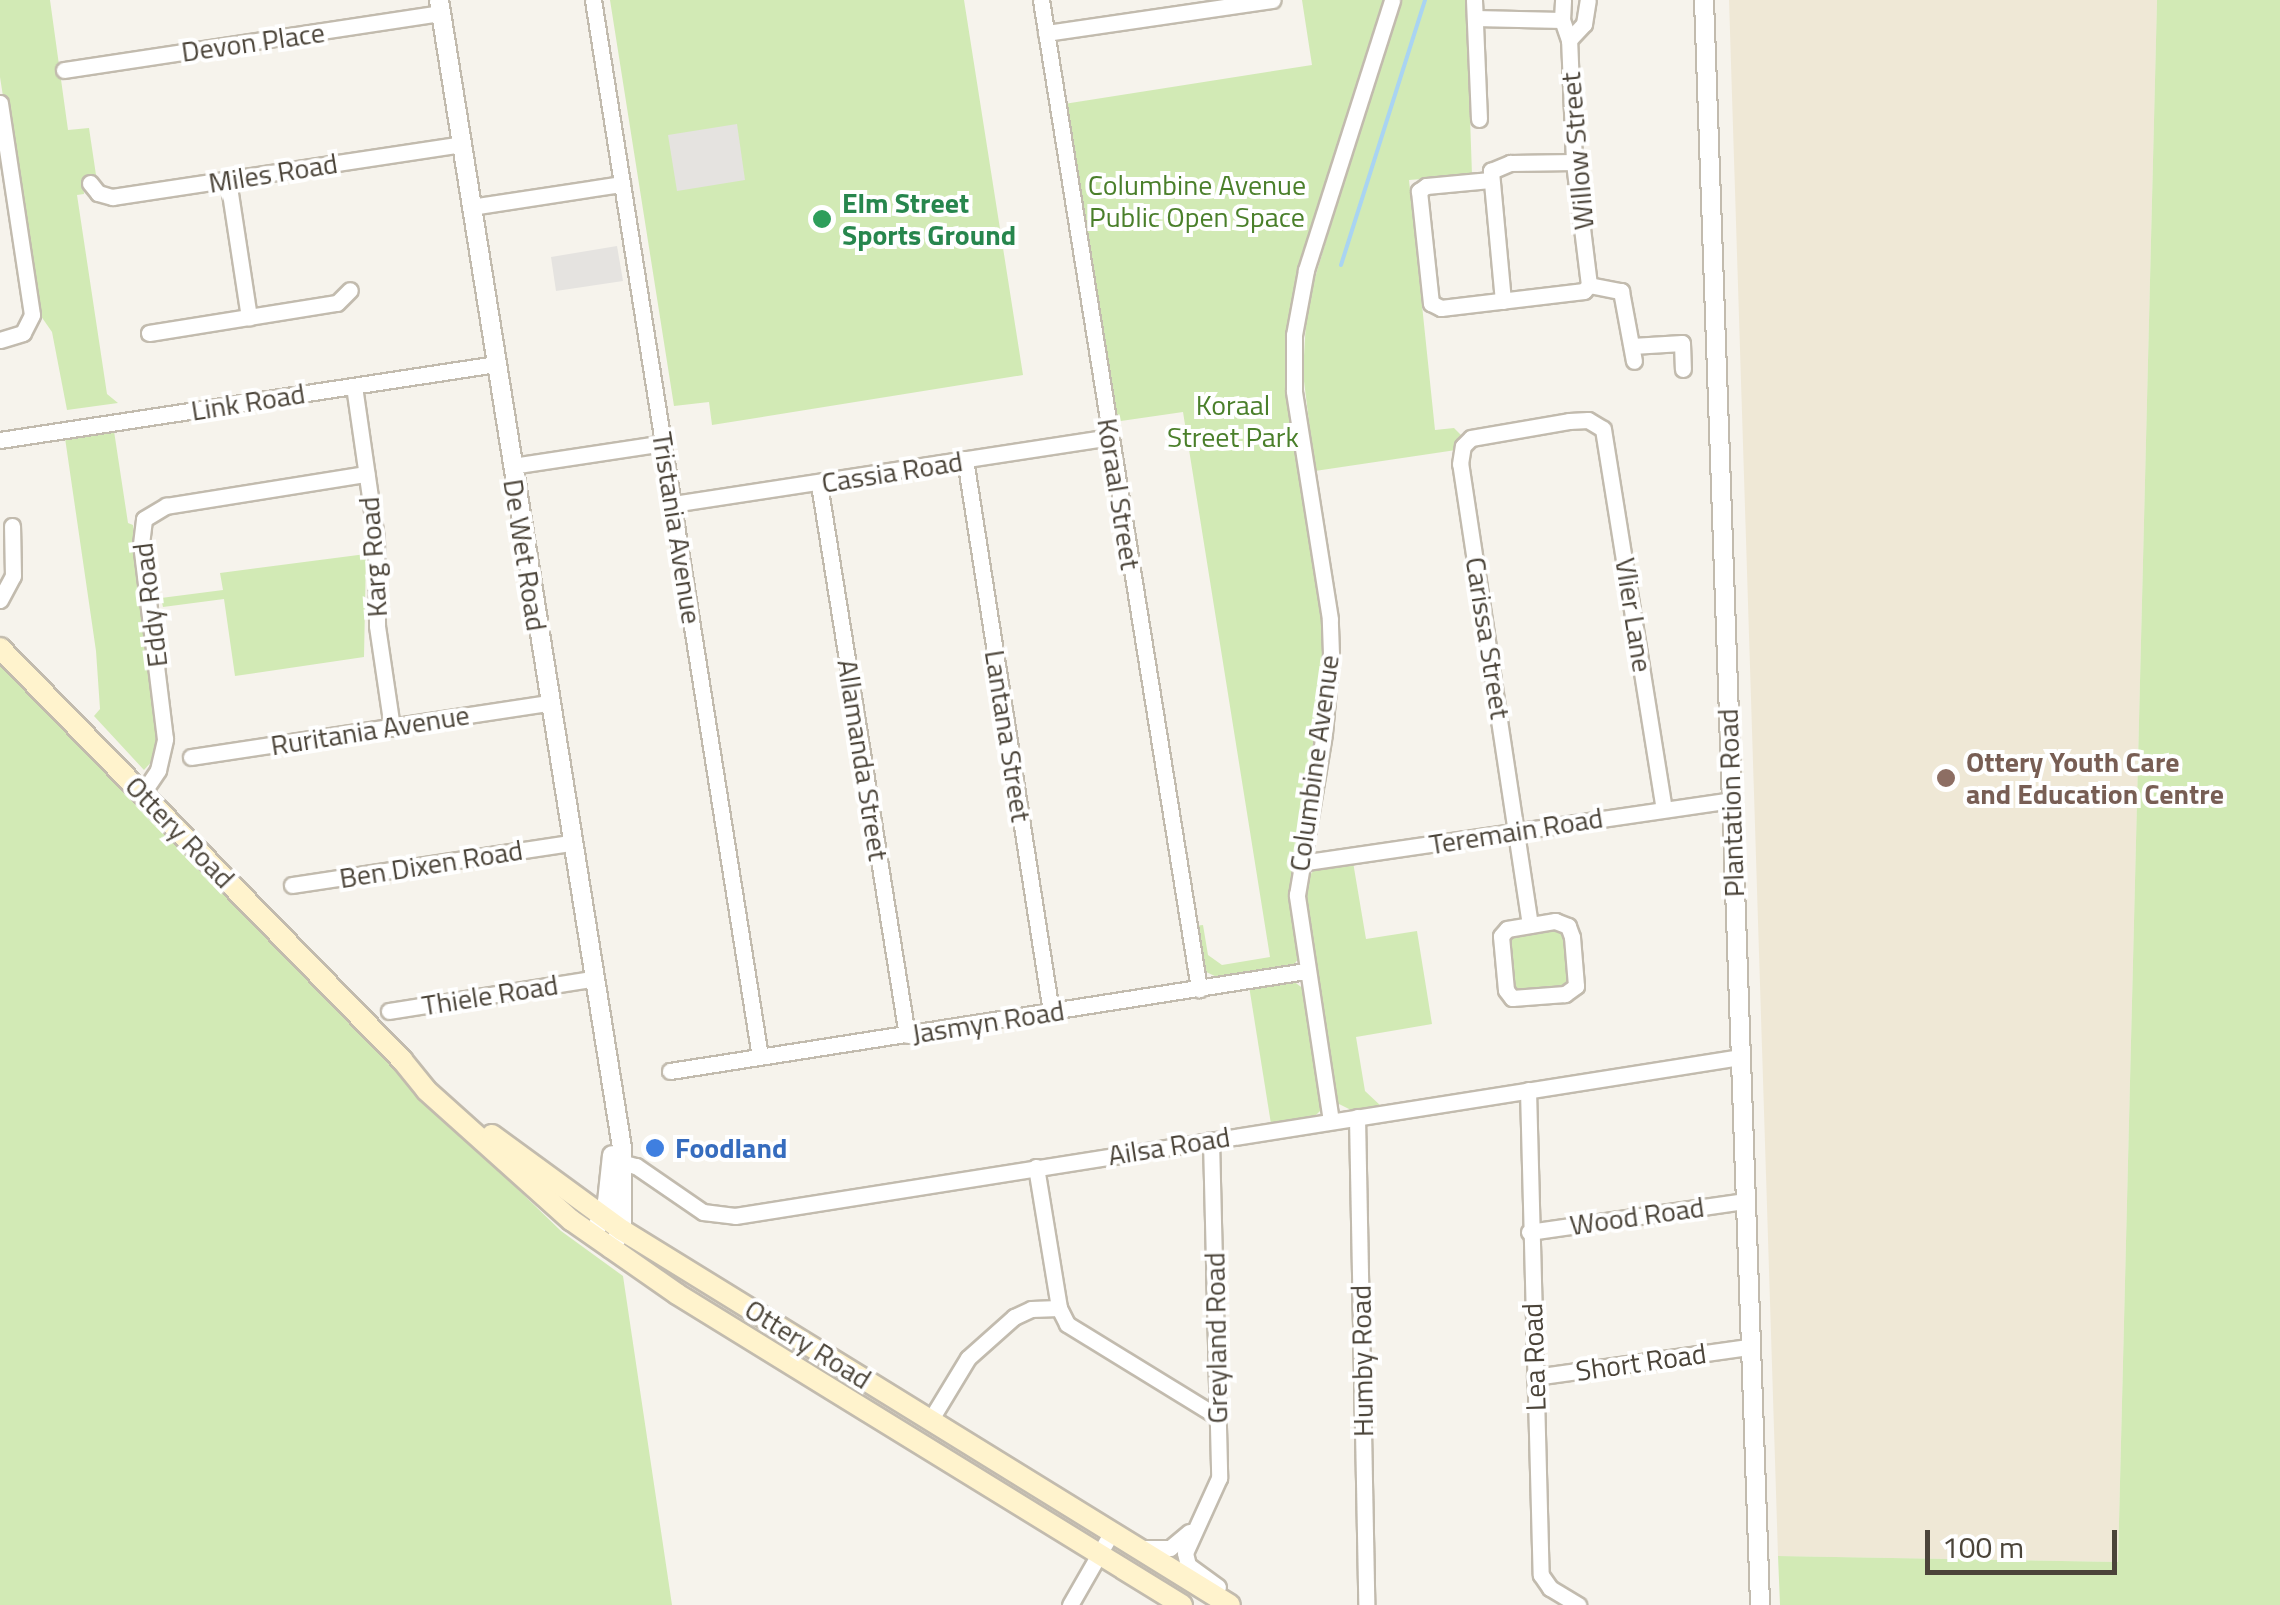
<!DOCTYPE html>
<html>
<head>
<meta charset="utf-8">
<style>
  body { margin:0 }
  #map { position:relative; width:2280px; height:1605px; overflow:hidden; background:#f6f3ec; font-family:"Titillium Web",sans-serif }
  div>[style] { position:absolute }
  .education>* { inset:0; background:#efe8d6 }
  .green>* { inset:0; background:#d2eab5 }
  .parking>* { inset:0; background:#e5e3e0 }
  .stream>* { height:4px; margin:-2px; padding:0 2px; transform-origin:2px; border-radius:2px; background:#a9d4f2 }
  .roads { filter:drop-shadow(2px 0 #c2bbae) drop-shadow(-2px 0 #c2bbae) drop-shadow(0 2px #c2bbae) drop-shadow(0 -2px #c2bbae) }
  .minor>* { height:15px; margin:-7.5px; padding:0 7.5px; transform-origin:7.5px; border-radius:7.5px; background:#fff }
  .tertiary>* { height:18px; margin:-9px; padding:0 9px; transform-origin:9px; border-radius:9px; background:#fff }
  .secondary>* { height:20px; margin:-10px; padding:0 10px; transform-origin:10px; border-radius:10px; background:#fff3cd }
  .dots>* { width:28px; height:28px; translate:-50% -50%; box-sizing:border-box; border:5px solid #fff; border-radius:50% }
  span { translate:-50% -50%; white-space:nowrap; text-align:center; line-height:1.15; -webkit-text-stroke:8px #fff; paint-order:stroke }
  .street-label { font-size:28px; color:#4b4439 }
  .park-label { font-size:28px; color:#4a7f2a }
  .leisure-label { font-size:28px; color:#27864d; font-weight:700 }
  .left { translate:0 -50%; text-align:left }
  .education-label { font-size:28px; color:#785e54; font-weight:700 }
  .shop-label { font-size:28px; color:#366cbe; font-weight:700 }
  .scale { position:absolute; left:1925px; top:1530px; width:192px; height:45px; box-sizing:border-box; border:5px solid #4b4439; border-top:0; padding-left:12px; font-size:30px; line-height:35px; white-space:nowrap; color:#4b4439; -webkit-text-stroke:8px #fff; paint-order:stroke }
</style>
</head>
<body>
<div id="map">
  <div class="education">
    <i style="clip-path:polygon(1729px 0,2157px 0,2118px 1562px,1778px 1556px)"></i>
  </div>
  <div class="green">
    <i style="clip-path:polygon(0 0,50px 0,68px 130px,89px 128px,96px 175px,83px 180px,84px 194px,77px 195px,107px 394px,118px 403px,67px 410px,52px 332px,36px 309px,0 77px)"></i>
    <i style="clip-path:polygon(610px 0,964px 0,1023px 375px,712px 425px,709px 402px,674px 406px)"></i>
    <i style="clip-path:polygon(1302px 0,1383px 0,1301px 259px,1288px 324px,1287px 349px,1323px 629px,1325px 679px,1289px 891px,1298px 959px,1293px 966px,1219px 978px,1204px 971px,1194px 926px,1203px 925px,1208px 955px,1222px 965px,1270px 957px,1183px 412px,1114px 422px,1064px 104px,1312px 65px)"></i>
    <i style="clip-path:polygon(1399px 0,1466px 0,1472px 175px,1409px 180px,1435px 430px,1454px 428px,1463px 437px,1456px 450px,1315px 471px,1303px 373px,1307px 304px)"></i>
    <i style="clip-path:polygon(2157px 0,2280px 0,2280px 1605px,1780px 1605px,1778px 1556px,2118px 1562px)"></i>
    <i style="clip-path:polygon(114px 431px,128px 523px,133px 525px,151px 653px,158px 738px,154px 759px,144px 770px,94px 716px,100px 709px,96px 651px,65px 438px)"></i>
    <i style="clip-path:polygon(366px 554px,364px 657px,235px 676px,224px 599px,163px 607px,161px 598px,223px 590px,220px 573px)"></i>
    <i style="clip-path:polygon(0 663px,471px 1144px,561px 1231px,623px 1276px,672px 1605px,0 1605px)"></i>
    <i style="clip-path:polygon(1353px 862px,1366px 939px,1417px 931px,1432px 1024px,1356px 1037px,1365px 1091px,1382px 1107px,1353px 1111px,1335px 1102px,1305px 907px,1307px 880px,1313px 871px)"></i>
    <i style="clip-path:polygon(1553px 925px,1565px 931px,1569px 986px,1523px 995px,1512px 989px,1504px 947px,1509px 934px)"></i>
    <i style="clip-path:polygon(1292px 980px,1305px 990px,1322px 1109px,1314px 1117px,1271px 1124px,1249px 986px)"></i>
  </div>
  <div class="parking">
    <i style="clip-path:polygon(737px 124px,745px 180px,677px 191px,668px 135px)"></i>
    <i style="clip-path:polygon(617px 246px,623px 281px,556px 291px,551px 257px)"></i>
  </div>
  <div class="stream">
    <i style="left:1341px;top:265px;width:278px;rotate:-72.4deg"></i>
  </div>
  <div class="roads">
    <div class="minor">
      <i style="left:593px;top:0;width:1070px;rotate:81.02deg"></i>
      <i style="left:1041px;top:0;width:1002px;rotate:80.92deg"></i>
      <i style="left:1474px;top:0;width:119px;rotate:87.6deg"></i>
      <i style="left:1475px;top:18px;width:87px;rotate:1.3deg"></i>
      <i style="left:1046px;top:33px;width:229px;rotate:-8.3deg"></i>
      <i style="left:1569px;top:40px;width:22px;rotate:-47deg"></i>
      <i style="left:1584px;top:24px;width:24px;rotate:-81deg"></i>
      <i style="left:64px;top:70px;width:381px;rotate:-8.6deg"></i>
      <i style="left:0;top:103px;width:214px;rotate:81.4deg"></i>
      <i style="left:32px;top:315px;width:20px;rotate:117deg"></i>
      <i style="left:23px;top:333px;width:24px;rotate:163deg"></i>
      <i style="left:228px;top:180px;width:139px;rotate:81.3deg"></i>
      <i style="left:1490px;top:180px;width:64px;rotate:174.6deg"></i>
      <i style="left:1426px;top:186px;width:9px;rotate:144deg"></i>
      <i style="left:1419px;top:191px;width:113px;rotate:83.9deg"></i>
      <i style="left:1431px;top:303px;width:11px;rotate:27deg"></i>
      <i style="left:1441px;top:308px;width:144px;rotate:-6.8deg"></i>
      <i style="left:1584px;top:291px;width:8px;rotate:-50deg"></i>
      <i style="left:1589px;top:285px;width:124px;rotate:-97deg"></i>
      <i style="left:1574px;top:162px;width:122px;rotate:-92.3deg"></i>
      <i style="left:1569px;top:40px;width:21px;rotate:-109deg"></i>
      <i style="left:1562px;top:20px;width:20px;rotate:-87deg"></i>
      <i style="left:90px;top:183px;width:13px;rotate:51deg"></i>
      <i style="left:98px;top:193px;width:15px;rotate:16deg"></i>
      <i style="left:112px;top:197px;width:354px;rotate:-8.6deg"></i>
      <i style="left:471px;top:207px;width:153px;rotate:-8.7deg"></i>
      <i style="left:1589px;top:285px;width:33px;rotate:11deg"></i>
      <i style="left:1621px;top:291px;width:71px;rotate:79.5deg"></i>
      <i style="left:1503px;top:301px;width:131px;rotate:-95.3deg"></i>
      <i style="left:1491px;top:171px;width:21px;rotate:-23deg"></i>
      <i style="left:1510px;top:163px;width:64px;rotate:-0.9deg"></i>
      <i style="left:149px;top:333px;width:190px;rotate:-9.1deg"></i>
      <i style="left:337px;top:303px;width:18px;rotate:-45deg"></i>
      <i style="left:1632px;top:346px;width:50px;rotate:-3.4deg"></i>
      <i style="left:1682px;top:343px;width:26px;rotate:88deg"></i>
      <i style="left:354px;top:386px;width:155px;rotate:81.8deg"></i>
      <i style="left:376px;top:539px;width:87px;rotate:89.3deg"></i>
      <i style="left:377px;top:626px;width:103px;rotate:81.6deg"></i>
      <i style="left:0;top:440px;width:502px;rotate:-8.71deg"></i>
      <i style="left:965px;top:459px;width:560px;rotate:81.16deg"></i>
      <i style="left:512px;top:466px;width:154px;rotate:-8.6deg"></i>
      <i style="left:819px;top:484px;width:558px;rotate:80.93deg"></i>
      <i style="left:673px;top:504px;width:442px;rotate:-8.7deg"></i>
      <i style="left:0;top:600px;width:27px;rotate:-62deg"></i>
      <i style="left:13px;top:576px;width:50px;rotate:-91.1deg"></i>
      <i style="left:191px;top:757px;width:361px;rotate:-8.6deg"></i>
      <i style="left:142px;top:794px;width:29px;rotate:-56deg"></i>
      <i style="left:158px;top:770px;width:32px;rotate:-77deg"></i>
      <i style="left:165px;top:739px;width:196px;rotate:-97deg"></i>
      <i style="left:141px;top:544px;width:25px;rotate:-83deg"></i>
      <i style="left:144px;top:519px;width:26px;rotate:-31deg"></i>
      <i style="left:166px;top:506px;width:203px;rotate:-9.1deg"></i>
      <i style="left:1300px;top:863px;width:437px;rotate:-8.3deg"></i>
      <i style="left:292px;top:885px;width:282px;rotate:-8.6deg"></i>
      <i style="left:1555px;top:921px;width:14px;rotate:21deg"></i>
      <i style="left:1568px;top:926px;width:12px;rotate:70deg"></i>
      <i style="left:1572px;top:937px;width:49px;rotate:85.3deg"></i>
      <i style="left:1576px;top:986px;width:14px;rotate:144deg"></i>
      <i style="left:1565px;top:994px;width:53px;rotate:175.7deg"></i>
      <i style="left:1512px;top:998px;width:10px;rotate:-127deg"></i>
      <i style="left:1506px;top:990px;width:54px;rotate:-95.3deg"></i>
      <i style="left:1501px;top:936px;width:9px;rotate:-49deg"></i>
      <i style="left:1507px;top:929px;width:49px;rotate:-9.5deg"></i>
      <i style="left:1530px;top:925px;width:466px;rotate:-98.6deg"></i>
      <i style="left:1460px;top:464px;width:18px;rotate:-81deg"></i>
      <i style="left:1463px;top:446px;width:11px;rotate:-45deg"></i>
      <i style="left:1471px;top:438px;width:99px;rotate:-9.8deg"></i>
      <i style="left:1569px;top:421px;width:19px;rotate:-3deg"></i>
      <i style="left:1588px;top:420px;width:17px;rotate:31deg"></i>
      <i style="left:1603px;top:429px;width:384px;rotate:80.9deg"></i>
      <i style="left:389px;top:1011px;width:206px;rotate:-9deg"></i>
      <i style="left:670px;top:1071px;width:644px;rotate:-8.94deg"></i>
      <i style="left:1528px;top:1090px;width:485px;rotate:88.5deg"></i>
      <i style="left:1541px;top:1575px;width:16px;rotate:55deg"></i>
      <i style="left:1550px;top:1588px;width:33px;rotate:31deg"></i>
      <i style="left:1357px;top:1117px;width:488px;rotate:88.9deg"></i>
      <i style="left:1331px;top:1121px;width:229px;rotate:-98.6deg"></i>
      <i style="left:1297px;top:895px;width:164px;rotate:-80.5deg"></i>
      <i style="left:1324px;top:733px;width:79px;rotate:-84.9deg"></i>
      <i style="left:1331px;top:654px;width:35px;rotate:-92deg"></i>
      <i style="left:1330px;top:619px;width:231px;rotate:-99deg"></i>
      <i style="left:1294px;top:391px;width:56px;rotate:-90deg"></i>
      <i style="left:1294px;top:335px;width:66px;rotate:-79.5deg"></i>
      <i style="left:1306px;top:270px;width:283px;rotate:-72.3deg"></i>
      <i style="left:1211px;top:1140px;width:338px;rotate:88.6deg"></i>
      <i style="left:1219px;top:1478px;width:82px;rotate:114.4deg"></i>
      <i style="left:1185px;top:1553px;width:12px;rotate:76deg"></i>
      <i style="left:1188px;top:1565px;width:37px;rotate:36deg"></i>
      <i style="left:613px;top:1160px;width:24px;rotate:15deg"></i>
      <i style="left:636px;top:1166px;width:81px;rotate:34.5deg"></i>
      <i style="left:703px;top:1212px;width:32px;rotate:7deg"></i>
      <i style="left:735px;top:1216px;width:1017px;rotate:-8.99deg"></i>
      <i style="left:1036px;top:1167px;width:143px;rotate:80.7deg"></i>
      <i style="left:1059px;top:1308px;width:18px;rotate:63deg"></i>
      <i style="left:1067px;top:1324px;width:177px;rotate:31.6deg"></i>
      <i style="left:1529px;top:1232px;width:217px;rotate:-8.2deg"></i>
      <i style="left:1535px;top:1377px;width:215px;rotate:-8deg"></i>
      <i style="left:931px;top:1419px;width:71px;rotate:-58.8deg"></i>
      <i style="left:968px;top:1358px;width:62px;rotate:-41.7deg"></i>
      <i style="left:1014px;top:1317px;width:19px;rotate:-25deg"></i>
      <i style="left:1031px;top:1309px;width:28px;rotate:-2deg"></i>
      <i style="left:1143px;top:1548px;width:27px"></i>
      <i style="left:1170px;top:1548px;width:25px;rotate:-40deg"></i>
      <i style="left:1070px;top:1605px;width:86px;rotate:-60.2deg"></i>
    </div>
    <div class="tertiary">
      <i style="left:439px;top:0;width:1162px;rotate:80.94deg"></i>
      <i style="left:622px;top:1148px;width:82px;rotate:90deg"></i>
      <i style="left:622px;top:1230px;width:22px;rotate:122deg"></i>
      <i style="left:1704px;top:0;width:1606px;rotate:88deg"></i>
      <i style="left:597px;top:1227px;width:27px;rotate:-68deg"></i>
      <i style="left:607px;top:1202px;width:47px;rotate:-83.9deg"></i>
    </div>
    <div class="secondary">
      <i style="left:0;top:648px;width:576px;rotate:45.7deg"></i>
      <i style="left:402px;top:1060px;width:38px;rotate:51deg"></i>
      <i style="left:426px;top:1090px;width:195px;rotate:41.9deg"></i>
      <i style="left:571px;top:1220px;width:129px;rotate:34.9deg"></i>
      <i style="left:677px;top:1294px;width:593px;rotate:31.63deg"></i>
      <i style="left:492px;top:1135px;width:161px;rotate:36.2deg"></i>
      <i style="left:622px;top:1230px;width:714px;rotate:31.67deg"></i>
    </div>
  </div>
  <div class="dots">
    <i style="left:822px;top:219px;background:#2e9e5b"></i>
    <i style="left:1946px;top:778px;background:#8d6e63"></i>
    <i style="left:655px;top:1148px;background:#3f7fe0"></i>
  </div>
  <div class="street-label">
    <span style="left:253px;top:42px;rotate:-8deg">Devon Place</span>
    <span style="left:1577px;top:151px;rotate:-95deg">Willow Street</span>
    <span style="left:273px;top:173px;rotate:-9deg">Miles Road</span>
    <span style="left:248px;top:402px;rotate:-9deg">Link Road</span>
    <span style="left:892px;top:472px;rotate:-9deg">Cassia Road</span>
    <span style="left:1119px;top:494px;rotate:81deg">Koraal Street</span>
    <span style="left:677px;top:528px;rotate:81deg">Tristania Avenue</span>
    <span style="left:525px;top:555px;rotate:81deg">De Wet Road</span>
    <span style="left:373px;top:557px;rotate:-94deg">Karg Road</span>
    <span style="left:150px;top:605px;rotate:-97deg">Eddy Road</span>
    <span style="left:1634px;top:615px;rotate:81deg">Vlier Lane</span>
    <span style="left:1488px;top:638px;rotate:81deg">Carissa Street</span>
    <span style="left:370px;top:730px;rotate:-9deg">Ruritania Avenue</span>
    <span style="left:1008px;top:736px;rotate:81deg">Lantana Street</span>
    <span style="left:863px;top:760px;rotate:81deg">Allamanda Street</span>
    <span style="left:1314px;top:763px;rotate:-82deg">Columbine Avenue</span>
    <span style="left:1731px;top:803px;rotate:-92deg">Plantation Road</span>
    <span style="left:1516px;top:831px;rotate:-9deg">Teremain Road</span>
    <span style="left:180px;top:832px;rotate:46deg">Ottery Road</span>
    <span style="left:431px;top:864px;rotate:-9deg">Ben Dixen Road</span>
    <span style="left:490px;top:995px;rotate:-9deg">Thiele Road</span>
    <span style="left:988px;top:1022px;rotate:-9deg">Jasmyn Road</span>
    <span style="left:1169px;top:1146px;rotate:-9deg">Ailsa Road</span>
    <span style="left:1637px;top:1216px;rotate:-8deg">Wood Road</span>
    <span style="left:1216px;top:1338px;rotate:-91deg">Greyland Road</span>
    <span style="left:808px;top:1344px;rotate:32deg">Ottery Road</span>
    <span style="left:1534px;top:1357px;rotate:-92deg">Lea Road</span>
    <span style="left:1362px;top:1361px;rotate:-91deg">Humby Road</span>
    <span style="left:1641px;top:1362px;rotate:-8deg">Short Road</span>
  </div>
  <div class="park-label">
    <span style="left:1197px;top:201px">Columbine Avenue<br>Public Open Space</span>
    <span style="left:1233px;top:421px">Koraal<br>Street Park</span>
  </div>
  <div class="leisure-label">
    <span class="left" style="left:842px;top:219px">Elm Street<br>Sports Ground</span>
  </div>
  <div class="education-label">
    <span class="left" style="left:1966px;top:778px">Ottery Youth Care<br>and Education Centre</span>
  </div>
  <div class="shop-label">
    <span class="left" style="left:675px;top:1148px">Foodland</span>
  </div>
  <div class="scale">100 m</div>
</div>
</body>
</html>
